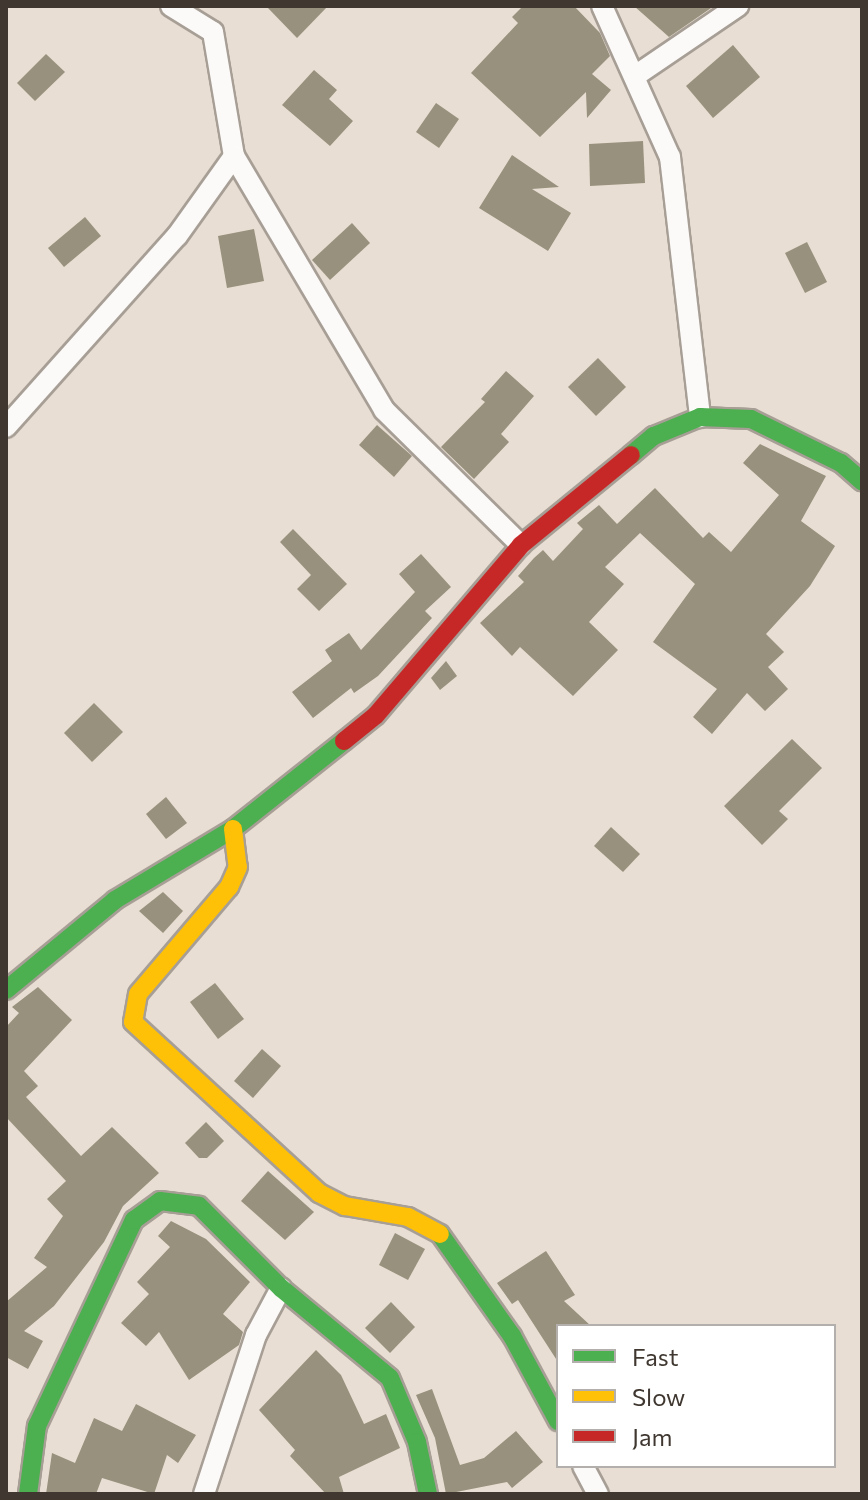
<!DOCTYPE html>
<html>
<head>
<meta charset="utf-8">
<style>
  body { margin:0 }
  #map { position:relative; width:868px; height:1500px; overflow:hidden; background:#e9ded3; font-family:Commissioner,sans-serif }
  div>[style] { position:absolute }
  .building>* { inset:0; background:#98917d }
  .roads { filter:drop-shadow(2px 0 #a79f96) drop-shadow(-2px 0 #a79f96) drop-shadow(0 2px #a79f96) drop-shadow(0 -2px #a79f96) }
  .street>* { height:20px; margin:-10px; padding:0 10px; transform-origin:10px; border-radius:10px; background:#fcfaf8 }
  .fast>* { height:18px; margin:-9px; padding:0 9px; transform-origin:9px; border-radius:9px; background:#4caf50 }
  .slow>* { height:18px; margin:-9px; padding:0 9px; transform-origin:9px; border-radius:9px; background:#ffc107 }
  .jam>* { height:18px; margin:-9px; padding:0 9px; transform-origin:9px; border-radius:9px; background:#c62828 }
  span { translate:-50% -50%; white-space:nowrap; text-align:center; line-height:1.15; -webkit-text-stroke:8px #fff; paint-order:stroke }
  .frame { position:absolute; inset:0; border:8px solid #3f3730; pointer-events:none }
  .legend { position:absolute; left:556px; top:1324px; width:280px; height:144px; box-sizing:border-box; background:#fff; border:2px solid #b2afac; margin:0; padding:10px 14px; list-style:none; font-size:24px; color:#3f3730 }
  .legend li { display:flex; align-items:center; gap:16px; height:40px }
  .legend b { width:40px; border:2px solid #b2afac }
</style>
</head>
<body>
<div id="map">
  <div class="building">
    <i style="clip-path:polygon(266px 6px,328px 6px,297px 38px)"></i>
    <i style="clip-path:polygon(523px 6px,574px 6px,600px 33px,610px 56px,592px 74px,611px 90px,587px 118px,586px 92px,540px 137px,471px 73px,518px 23px,512px 17px)"></i>
    <i style="clip-path:polygon(634px 6px,714px 6px,669px 37px)"></i>
    <i style="clip-path:polygon(733px 45px,760px 77px,713px 118px,686px 86px)"></i>
    <i style="clip-path:polygon(46px 54px,65px 72px,35px 101px,17px 83px)"></i>
    <i style="clip-path:polygon(314px 70px,337px 90px,329px 99px,353px 121px,330px 146px,282px 105px)"></i>
    <i style="clip-path:polygon(436px 103px,459px 119px,439px 148px,416px 132px)"></i>
    <i style="clip-path:polygon(643px 141px,645px 183px,590px 186px,589px 144px)"></i>
    <i style="clip-path:polygon(512px 155px,559px 187px,532px 189px,571px 213px,548px 251px,479px 208px)"></i>
    <i style="clip-path:polygon(85px 217px,101px 236px,64px 267px,48px 248px)"></i>
    <i style="clip-path:polygon(352px 223px,370px 243px,330px 280px,312px 260px)"></i>
    <i style="clip-path:polygon(254px 229px,264px 281px,227px 288px,218px 236px)"></i>
    <i style="clip-path:polygon(807px 242px,827px 282px,805px 293px,785px 253px)"></i>
    <i style="clip-path:polygon(598px 358px,626px 387px,596px 416px,568px 387px)"></i>
    <i style="clip-path:polygon(506px 371px,534px 396px,501px 434px,509px 442px,474px 479px,441px 447px,485px 402px,481px 399px)"></i>
    <i style="clip-path:polygon(377px 425px,412px 456px,394px 477px,359px 445px)"></i>
    <i style="clip-path:polygon(760px 444px,826px 476px,801px 521px,835px 546px,810px 586px,766px 634px,784px 652px,768px 667px,788px 689px,765px 711px,747px 693px,712px 734px,693px 717px,717px 689px,653px 642px,695px 584px,640px 533px,605px 567px,624px 584px,589px 622px,618px 650px,573px 696px,520px 647px,512px 656px,480px 623px,524px 582px,518px 576px,534px 558px,543px 550px,553px 561px,583px 529px,577px 523px,599px 505px,617px 524px,655px 488px,703px 538px,709px 532px,731px 552px,779px 495px,743px 463px)"></i>
    <i style="clip-path:polygon(293px 529px,347px 584px,319px 611px,297px 589px,311px 575px,280px 542px)"></i>
    <i style="clip-path:polygon(421px 554px,451px 587px,425px 611px,432px 618px,378px 676px,354px 693px,351px 688px,313px 718px,292px 692px,332px 661px,325px 650px,349px 633px,361px 650px,415px 592px,399px 574px)"></i>
    <i style="clip-path:polygon(446px 661px,457px 676px,440px 690px,431px 678px)"></i>
    <i style="clip-path:polygon(94px 703px,123px 732px,92px 762px,64px 733px)"></i>
    <i style="clip-path:polygon(792px 739px,822px 768px,779px 811px,788px 819px,762px 845px,724px 806px)"></i>
    <i style="clip-path:polygon(166px 797px,187px 823px,166px 839px,146px 814px)"></i>
    <i style="clip-path:polygon(611px 827px,640px 854px,623px 872px,594px 846px)"></i>
    <i style="clip-path:polygon(163px 892px,183px 911px,163px 933px,139px 911px)"></i>
    <i style="clip-path:polygon(215px 983px,244px 1019px,218px 1039px,190px 1002px)"></i>
    <i style="clip-path:polygon(38px 987px,72px 1020px,24px 1071px,38px 1086px,26px 1097px,81px 1156px,112px 1127px,159px 1173px,123px 1206px,104px 1242px,54px 1306px,24px 1331px,43px 1341px,28px 1369px,6px 1357px,6px 1302px,47px 1267px,34px 1258px,63px 1216px,47px 1199px,66px 1181px,6px 1117px,6px 1027px,19px 1013px,12px 1007px)"></i>
    <i style="clip-path:polygon(262px 1049px,281px 1066px,253px 1098px,234px 1081px)"></i>
    <i style="clip-path:polygon(206px 1122px,224px 1141px,207px 1158px,199px 1158px,185px 1143px)"></i>
    <i style="clip-path:polygon(268px 1171px,314px 1212px,285px 1240px,241px 1201px)"></i>
    <i style="clip-path:polygon(171px 1221px,206px 1239px,250px 1282px,223px 1314px,243px 1332px,239px 1345px,189px 1380px,159px 1332px,146px 1346px,121px 1323px,149px 1294px,137px 1282px,170px 1247px,158px 1236px)"></i>
    <i style="clip-path:polygon(395px 1233px,425px 1249px,408px 1280px,379px 1265px)"></i>
    <i style="clip-path:polygon(546px 1251px,575px 1295px,564px 1301px,591px 1326px,558px 1326px,558px 1362px,518px 1300px,512px 1304px,497px 1283px)"></i>
    <i style="clip-path:polygon(391px 1302px,415px 1327px,390px 1353px,365px 1328px)"></i>
    <i style="clip-path:polygon(316px 1350px,341px 1375px,364px 1424px,386px 1414px,400px 1448px,339px 1477px,344px 1494px,326px 1494px,290px 1456px,295px 1450px,259px 1410px)"></i>
    <i style="clip-path:polygon(432px 1389px,460px 1465px,484px 1458px,516px 1431px,543px 1462px,512px 1488px,507px 1482px,446px 1494px,435px 1438px,416px 1395px)"></i>
    <i style="clip-path:polygon(136px 1404px,196px 1435px,178px 1463px,167px 1455px,154px 1494px,102px 1478px,96px 1494px,46px 1494px,52px 1453px,75px 1463px,94px 1418px,122px 1431px)"></i>
  </div>
  <div class="roads">
    <div class="street">
      <i style="left:171px;top:6px;width:49px;rotate:31.8deg"></i>
      <i style="left:213px;top:32px;width:126px;rotate:80.4deg"></i>
      <i style="left:234px;top:156px;width:295px;rotate:59.4deg"></i>
      <i style="left:384px;top:410px;width:192px;rotate:44.6deg"></i>
      <i style="left:602px;top:6px;width:166px;rotate:65.8deg"></i>
      <i style="left:670px;top:157px;width:262px;rotate:83.4deg"></i>
      <i style="left:635px;top:76px;width:125px;rotate:-34.2deg"></i>
      <i style="left:6px;top:427px;width:256px;rotate:-48.2deg"></i>
      <i style="left:177px;top:236px;width:98px;rotate:-54.5deg"></i>
      <i style="left:583px;top:1466px;width:32px;rotate:62deg"></i>
      <i style="left:204px;top:1494px;width:167px;rotate:-71.9deg"></i>
      <i style="left:256px;top:1335px;width:53px;rotate:-62deg"></i>
    </div>
    <div class="fast">
      <i style="left:631px;top:455px;width:30px;rotate:-40deg"></i>
      <i style="left:654px;top:436px;width:50px;rotate:-22.4deg"></i>
      <i style="left:700px;top:417px;width:51px;rotate:2.2deg"></i>
      <i style="left:751px;top:419px;width:100px;rotate:26.1deg"></i>
      <i style="left:841px;top:463px;width:28px;rotate:41deg"></i>
      <i style="left:6px;top:990px;width:141px;rotate:-39.5deg"></i>
      <i style="left:115px;top:900px;width:138px;rotate:-31deg"></i>
      <i style="left:233px;top:829px;width:142px;rotate:-38.4deg"></i>
      <i style="left:440px;top:1234px;width:125px;rotate:54.8deg"></i>
      <i style="left:512px;top:1336px;width:97px;rotate:61.6deg"></i>
      <i style="left:28px;top:1494px;width:69px;rotate:-82.5deg"></i>
      <i style="left:37px;top:1426px;width:228px;rotate:-64.8deg"></i>
      <i style="left:134px;top:1220px;width:32px;rotate:-36deg"></i>
      <i style="left:160px;top:1201px;width:39px;rotate:7deg"></i>
      <i style="left:199px;top:1206px;width:116px;rotate:45deg"></i>
      <i style="left:281px;top:1288px;width:141px;rotate:39.5deg"></i>
      <i style="left:390px;top:1378px;width:69px;rotate:67.1deg"></i>
      <i style="left:417px;top:1442px;width:53px;rotate:78.1deg"></i>
    </div>
    <div class="slow">
      <i style="left:233px;top:829px;width:38px;rotate:83deg"></i>
      <i style="left:238px;top:867px;width:22px;rotate:114deg"></i>
      <i style="left:229px;top:887px;width:140px;rotate:130.4deg"></i>
      <i style="left:138px;top:994px;width:28px;rotate:100deg"></i>
      <i style="left:133px;top:1022px;width:253px;rotate:42.6deg"></i>
      <i style="left:319px;top:1193px;width:29px;rotate:27deg"></i>
      <i style="left:345px;top:1206px;width:64px;rotate:9.9deg"></i>
      <i style="left:408px;top:1217px;width:36px;rotate:28deg"></i>
    </div>
    <div class="jam">
      <i style="left:344px;top:741px;width:41px;rotate:-39.1deg"></i>
      <i style="left:376px;top:715px;width:223px;rotate:-49.5deg"></i>
      <i style="left:521px;top:545px;width:142px;rotate:-39.3deg"></i>
    </div>
  </div>
  <div class="frame"></div>
  <ul class="legend">
  <li><b style="height:10px;background:#4caf50"></b>Fast</li>
  <li><b style="height:10px;background:#ffc107"></b>Slow</li>
  <li><b style="height:10px;background:#c62828"></b>Jam</li>
  </ul>
</div>
</body>
</html>
